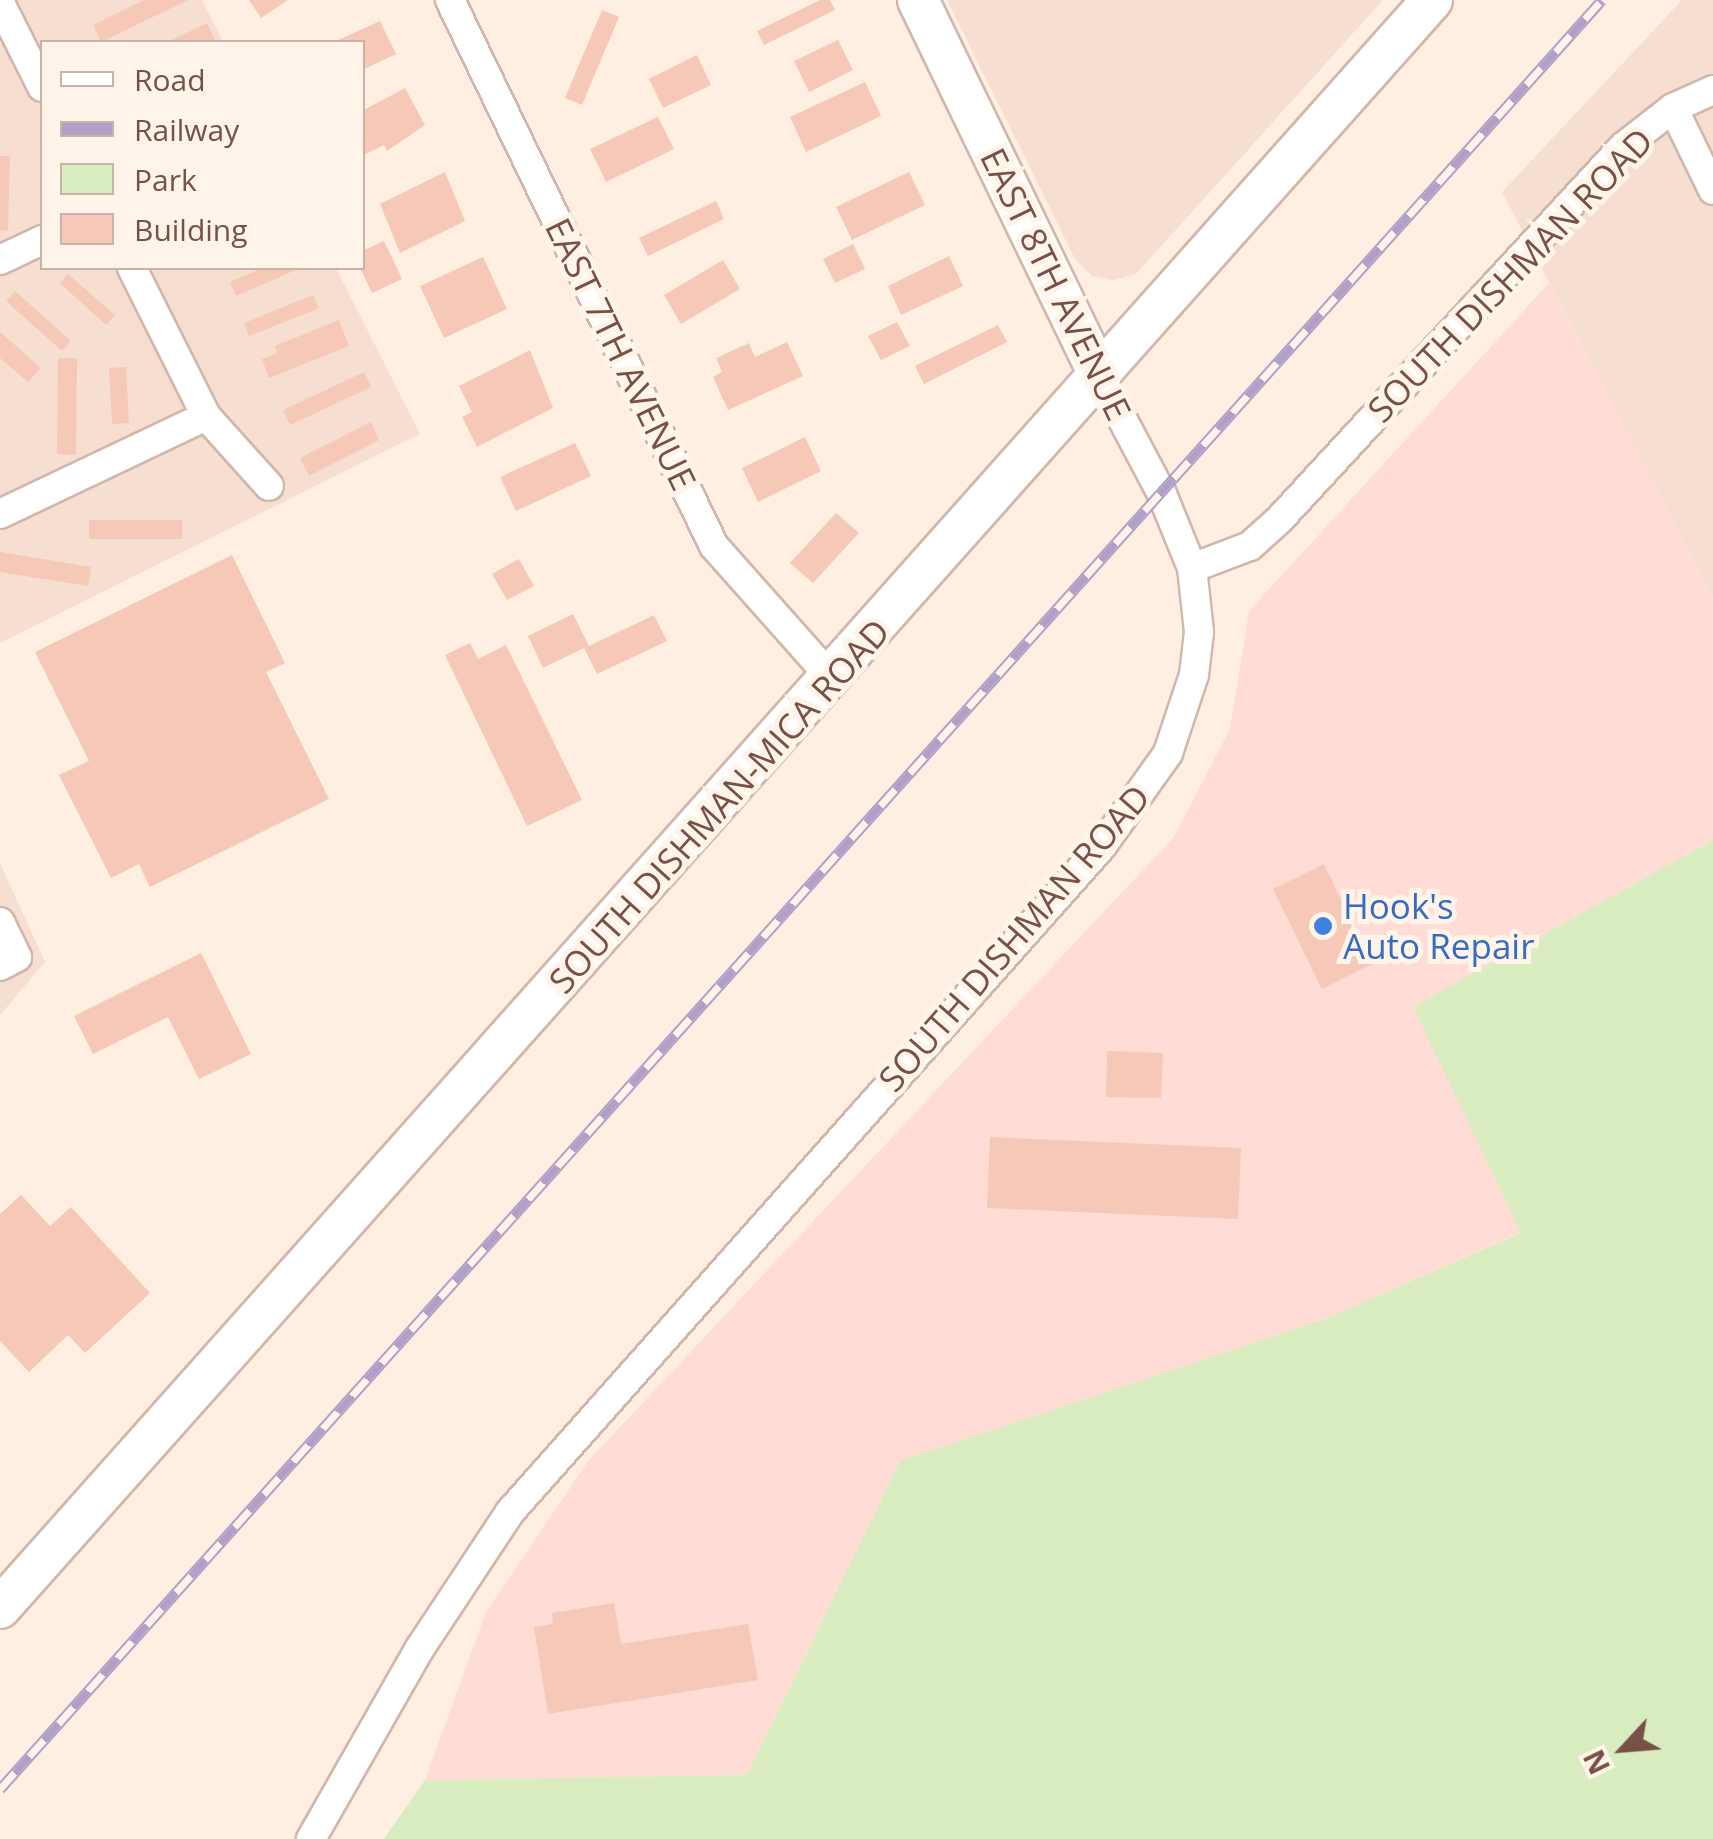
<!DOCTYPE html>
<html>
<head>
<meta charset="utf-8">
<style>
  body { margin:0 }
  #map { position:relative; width:1713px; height:1839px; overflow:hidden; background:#feefe2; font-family:"Open Sans",sans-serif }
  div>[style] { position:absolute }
  .residential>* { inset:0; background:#f6dfd0 }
  .commercial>* { inset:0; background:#ffdcd5 }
  .green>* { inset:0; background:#d8ecc0 }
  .building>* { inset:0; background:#f5c8b8 }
  .roads { filter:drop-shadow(2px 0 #d1b7ab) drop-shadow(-2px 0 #d1b7ab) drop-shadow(0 2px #d1b7ab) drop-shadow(0 -2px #d1b7ab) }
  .street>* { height:28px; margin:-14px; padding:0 14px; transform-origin:14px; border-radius:14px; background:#fff }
  .secondary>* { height:40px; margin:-20px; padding:0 20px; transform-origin:20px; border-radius:20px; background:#fff }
  .rail>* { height:11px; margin-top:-5.5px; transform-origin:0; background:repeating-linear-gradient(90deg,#fff4ea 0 22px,#b0a0c8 0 44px); box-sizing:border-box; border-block:2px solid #b0a0c8 }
  .dots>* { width:28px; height:28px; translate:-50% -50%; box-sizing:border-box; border:5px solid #fff4ea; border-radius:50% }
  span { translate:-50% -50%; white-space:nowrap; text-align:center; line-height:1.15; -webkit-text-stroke:10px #fff4ea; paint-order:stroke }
  .street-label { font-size:35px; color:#775147 }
  .shop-label { font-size:35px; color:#366cbe }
  .left { translate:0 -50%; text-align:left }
  .legend { position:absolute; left:40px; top:40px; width:325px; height:230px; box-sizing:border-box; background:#fff4ea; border:2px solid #c9b3a9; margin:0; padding:12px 18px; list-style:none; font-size:30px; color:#775147 }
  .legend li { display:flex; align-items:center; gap:20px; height:50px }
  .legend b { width:50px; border:2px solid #c9b3a9 }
  .north { position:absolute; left:1573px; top:1699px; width:100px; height:100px; -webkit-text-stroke:8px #fff4ea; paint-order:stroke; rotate:244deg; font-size:28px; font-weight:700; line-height:40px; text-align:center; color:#775147 }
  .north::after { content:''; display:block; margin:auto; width:35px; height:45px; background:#775147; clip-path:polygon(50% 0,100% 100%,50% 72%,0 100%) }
</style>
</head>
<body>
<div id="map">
  <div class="residential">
    <i style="clip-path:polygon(10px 0,202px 0,223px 42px,42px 42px,42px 268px,336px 268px,420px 434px,0 643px,0 44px,25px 32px)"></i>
    <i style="clip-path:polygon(947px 0,1383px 0,1136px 274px,1113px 280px,1092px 276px,1075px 259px)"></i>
    <i style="clip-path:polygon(1682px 0,1713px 0,1713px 599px,1502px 192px)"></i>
    <i style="clip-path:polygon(0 863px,45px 962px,0 1015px)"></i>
  </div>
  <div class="commercial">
    <i style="clip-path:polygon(1549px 283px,1713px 599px,1713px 840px,1414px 1007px,1522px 1232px,1322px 1320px,900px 1461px,747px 1775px,425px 1780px,486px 1612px,589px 1460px,1174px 837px,1230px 729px,1249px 611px)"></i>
  </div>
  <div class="green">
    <i style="clip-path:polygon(1713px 840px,1713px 1839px,384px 1839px,425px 1780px,747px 1775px,900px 1461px,1322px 1320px,1521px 1233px,1413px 1007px)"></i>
  </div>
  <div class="building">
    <i style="clip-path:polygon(144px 0,188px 0,101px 42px,93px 25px)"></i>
    <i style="clip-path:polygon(249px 0,288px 0,261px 18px)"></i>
    <i style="clip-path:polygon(820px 0,830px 0,835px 10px,764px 45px,757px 31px)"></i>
    <i style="clip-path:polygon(602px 10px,619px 17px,582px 105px,565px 98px)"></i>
    <i style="clip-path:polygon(380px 21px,396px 54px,362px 70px,362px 42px,334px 42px)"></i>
    <i style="clip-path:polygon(207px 23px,216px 42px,168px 42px)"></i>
    <i style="clip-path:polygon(838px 40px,853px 70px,809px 92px,794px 61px)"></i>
    <i style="clip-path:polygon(697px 55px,711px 85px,663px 108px,649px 79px)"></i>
    <i style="clip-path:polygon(865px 82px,881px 116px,806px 152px,790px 117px)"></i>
    <i style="clip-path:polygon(405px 88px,425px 125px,387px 151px,384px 145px,362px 156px,362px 111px)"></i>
    <i style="clip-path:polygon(658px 117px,674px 149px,606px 182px,590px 149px)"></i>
    <i style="clip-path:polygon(0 156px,10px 156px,8px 231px,0 230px)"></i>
    <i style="clip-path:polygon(445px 172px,465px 221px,400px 253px,380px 204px)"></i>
    <i style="clip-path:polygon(909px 172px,925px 205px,852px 240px,836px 207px)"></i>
    <i style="clip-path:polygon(716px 201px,724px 219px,648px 256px,639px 238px)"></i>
    <i style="clip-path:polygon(384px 241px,402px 279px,372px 293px,360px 268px,362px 251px)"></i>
    <i style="clip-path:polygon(853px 244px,865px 269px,835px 283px,823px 259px)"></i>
    <i style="clip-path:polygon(949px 256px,963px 286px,901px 315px,888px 286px)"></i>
    <i style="clip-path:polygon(483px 257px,507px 309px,444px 338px,420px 286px)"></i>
    <i style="clip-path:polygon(723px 260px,740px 289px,681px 324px,664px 295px)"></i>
    <i style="clip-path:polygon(262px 268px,300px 268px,236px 296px,230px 282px)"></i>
    <i style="clip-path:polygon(68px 274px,115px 315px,106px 325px,60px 283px)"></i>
    <i style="clip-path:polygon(15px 291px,71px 341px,62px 351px,6px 301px)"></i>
    <i style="clip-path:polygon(313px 295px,319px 308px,249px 336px,244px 323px)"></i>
    <i style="clip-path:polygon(339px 320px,349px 346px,269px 378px,262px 359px,277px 353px,275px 346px)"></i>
    <i style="clip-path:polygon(897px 322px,910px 346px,881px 360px,868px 336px)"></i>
    <i style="clip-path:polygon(998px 325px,1007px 342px,924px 384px,915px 366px)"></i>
    <i style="clip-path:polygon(0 332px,41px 368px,28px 382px,0 358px)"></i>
    <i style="clip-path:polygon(787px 342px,803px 376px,728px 410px,713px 377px,722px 372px,716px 358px,749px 343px,755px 357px)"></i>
    <i style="clip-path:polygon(530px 350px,553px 408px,477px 447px,462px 417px,472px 412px,459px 386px)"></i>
    <i style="clip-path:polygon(58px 358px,77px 358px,76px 455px,57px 454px)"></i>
    <i style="clip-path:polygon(126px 367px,129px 423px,112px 424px,109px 368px)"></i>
    <i style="clip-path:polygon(364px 372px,371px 387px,290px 425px,283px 410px)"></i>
    <i style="clip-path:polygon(371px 422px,379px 440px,309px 476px,300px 458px)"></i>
    <i style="clip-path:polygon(805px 437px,821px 471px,758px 502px,742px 468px)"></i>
    <i style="clip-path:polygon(575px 443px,591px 476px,516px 511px,500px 477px)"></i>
    <i style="clip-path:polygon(836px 513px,859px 533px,813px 583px,790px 563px)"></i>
    <i style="clip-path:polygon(89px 520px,182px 520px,182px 539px,89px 539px)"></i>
    <i style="clip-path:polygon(0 552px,91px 567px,88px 586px,0 572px)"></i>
    <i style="clip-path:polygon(232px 555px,285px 663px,266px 672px,329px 799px,150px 887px,139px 864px,111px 878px,59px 775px,89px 761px,35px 652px)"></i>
    <i style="clip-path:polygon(519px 559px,534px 586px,507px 600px,492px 574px)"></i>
    <i style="clip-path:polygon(573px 614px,589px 646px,654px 615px,667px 641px,597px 674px,584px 648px,543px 668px,528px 636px)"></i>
    <i style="clip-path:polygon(470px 643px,478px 659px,506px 645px,582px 800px,527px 826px,445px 655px)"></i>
    <i style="clip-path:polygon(1324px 864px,1372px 964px,1322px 989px,1273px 889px)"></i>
    <i style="clip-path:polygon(201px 953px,251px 1054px,199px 1079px,168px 1017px,93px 1054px,74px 1016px)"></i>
    <i style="clip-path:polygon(1107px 1051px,1163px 1053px,1161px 1098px,1106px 1097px)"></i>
    <i style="clip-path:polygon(990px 1137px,1241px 1148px,1238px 1219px,987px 1208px)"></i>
    <i style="clip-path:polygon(21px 1195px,50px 1226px,71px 1207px,150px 1293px,85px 1353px,68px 1335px,29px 1372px,0 1341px,0 1214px)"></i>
    <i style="clip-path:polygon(614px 1603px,621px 1644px,748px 1624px,758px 1680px,548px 1714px,534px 1627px,553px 1624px,552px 1613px)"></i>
  </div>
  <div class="roads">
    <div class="street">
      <i style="left:450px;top:0;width:606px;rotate:64.2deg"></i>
      <i style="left:714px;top:546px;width:179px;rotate:48.4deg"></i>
      <i style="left:0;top:3px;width:94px;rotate:63.4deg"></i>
      <i style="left:1673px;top:108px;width:91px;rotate:64deg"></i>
      <i style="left:0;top:260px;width:47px;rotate:-25.5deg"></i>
      <i style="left:132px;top:268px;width:165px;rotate:63.4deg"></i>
      <i style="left:206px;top:416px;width:94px;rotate:48deg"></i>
      <i style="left:0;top:514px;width:228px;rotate:-25.4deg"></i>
      <i style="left:1192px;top:568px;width:62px;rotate:-20.8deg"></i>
      <i style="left:1250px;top:546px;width:39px;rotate:-42deg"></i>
      <i style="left:1279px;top:520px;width:507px;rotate:-47.32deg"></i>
      <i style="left:1623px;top:147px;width:63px;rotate:-38deg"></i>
      <i style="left:1673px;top:108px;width:44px;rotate:-24.2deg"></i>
      <i style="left:0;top:922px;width:39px;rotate:64deg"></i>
      <i style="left:17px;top:957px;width:19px;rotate:152deg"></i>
      <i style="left:311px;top:1839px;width:220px;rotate:-60.3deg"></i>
      <i style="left:420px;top:1648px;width:163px;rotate:-56.5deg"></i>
      <i style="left:510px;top:1512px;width:891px;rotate:-48.37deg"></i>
      <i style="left:1102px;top:846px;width:114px;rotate:-54.6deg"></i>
      <i style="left:1168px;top:753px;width:82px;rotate:-71.6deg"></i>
      <i style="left:1194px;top:675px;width:43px;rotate:-83.4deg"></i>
      <i style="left:1199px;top:632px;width:64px;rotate:-96.2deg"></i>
      <i style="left:1192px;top:568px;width:80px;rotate:-112.1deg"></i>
      <i style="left:1162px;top:494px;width:132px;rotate:-117.9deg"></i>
    </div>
    <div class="secondary">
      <i style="left:918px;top:0;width:419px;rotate:64.2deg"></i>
      <i style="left:0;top:1608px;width:2153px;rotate:-48.31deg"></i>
    </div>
  </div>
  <div class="rail">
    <i style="left:0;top:1789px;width:2401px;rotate:-48.16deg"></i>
  </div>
  <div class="dots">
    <i style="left:1323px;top:926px;background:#3f7fe0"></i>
  </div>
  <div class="street-label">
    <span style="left:1510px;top:275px;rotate:-46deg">SOUTH DISHMAN ROAD</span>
    <span style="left:1056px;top:284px;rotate:64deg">EAST 8TH AVENUE</span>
    <span style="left:621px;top:354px;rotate:64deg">EAST 7TH AVENUE</span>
    <span style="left:719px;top:806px;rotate:-48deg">SOUTH DISHMAN-MICA ROAD</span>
    <span style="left:1014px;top:938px;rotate:-49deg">SOUTH DISHMAN ROAD</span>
  </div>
  <div class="shop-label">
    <span class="left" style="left:1343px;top:926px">Hook's<br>Auto Repair</span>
  </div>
  <ul class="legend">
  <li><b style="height:12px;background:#fff"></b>Road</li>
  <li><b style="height:12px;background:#b0a0c8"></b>Railway</li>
  <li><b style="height:28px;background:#d8ecc0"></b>Park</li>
  <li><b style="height:28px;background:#f5c8b8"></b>Building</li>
  </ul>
  <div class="north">N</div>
</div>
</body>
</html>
